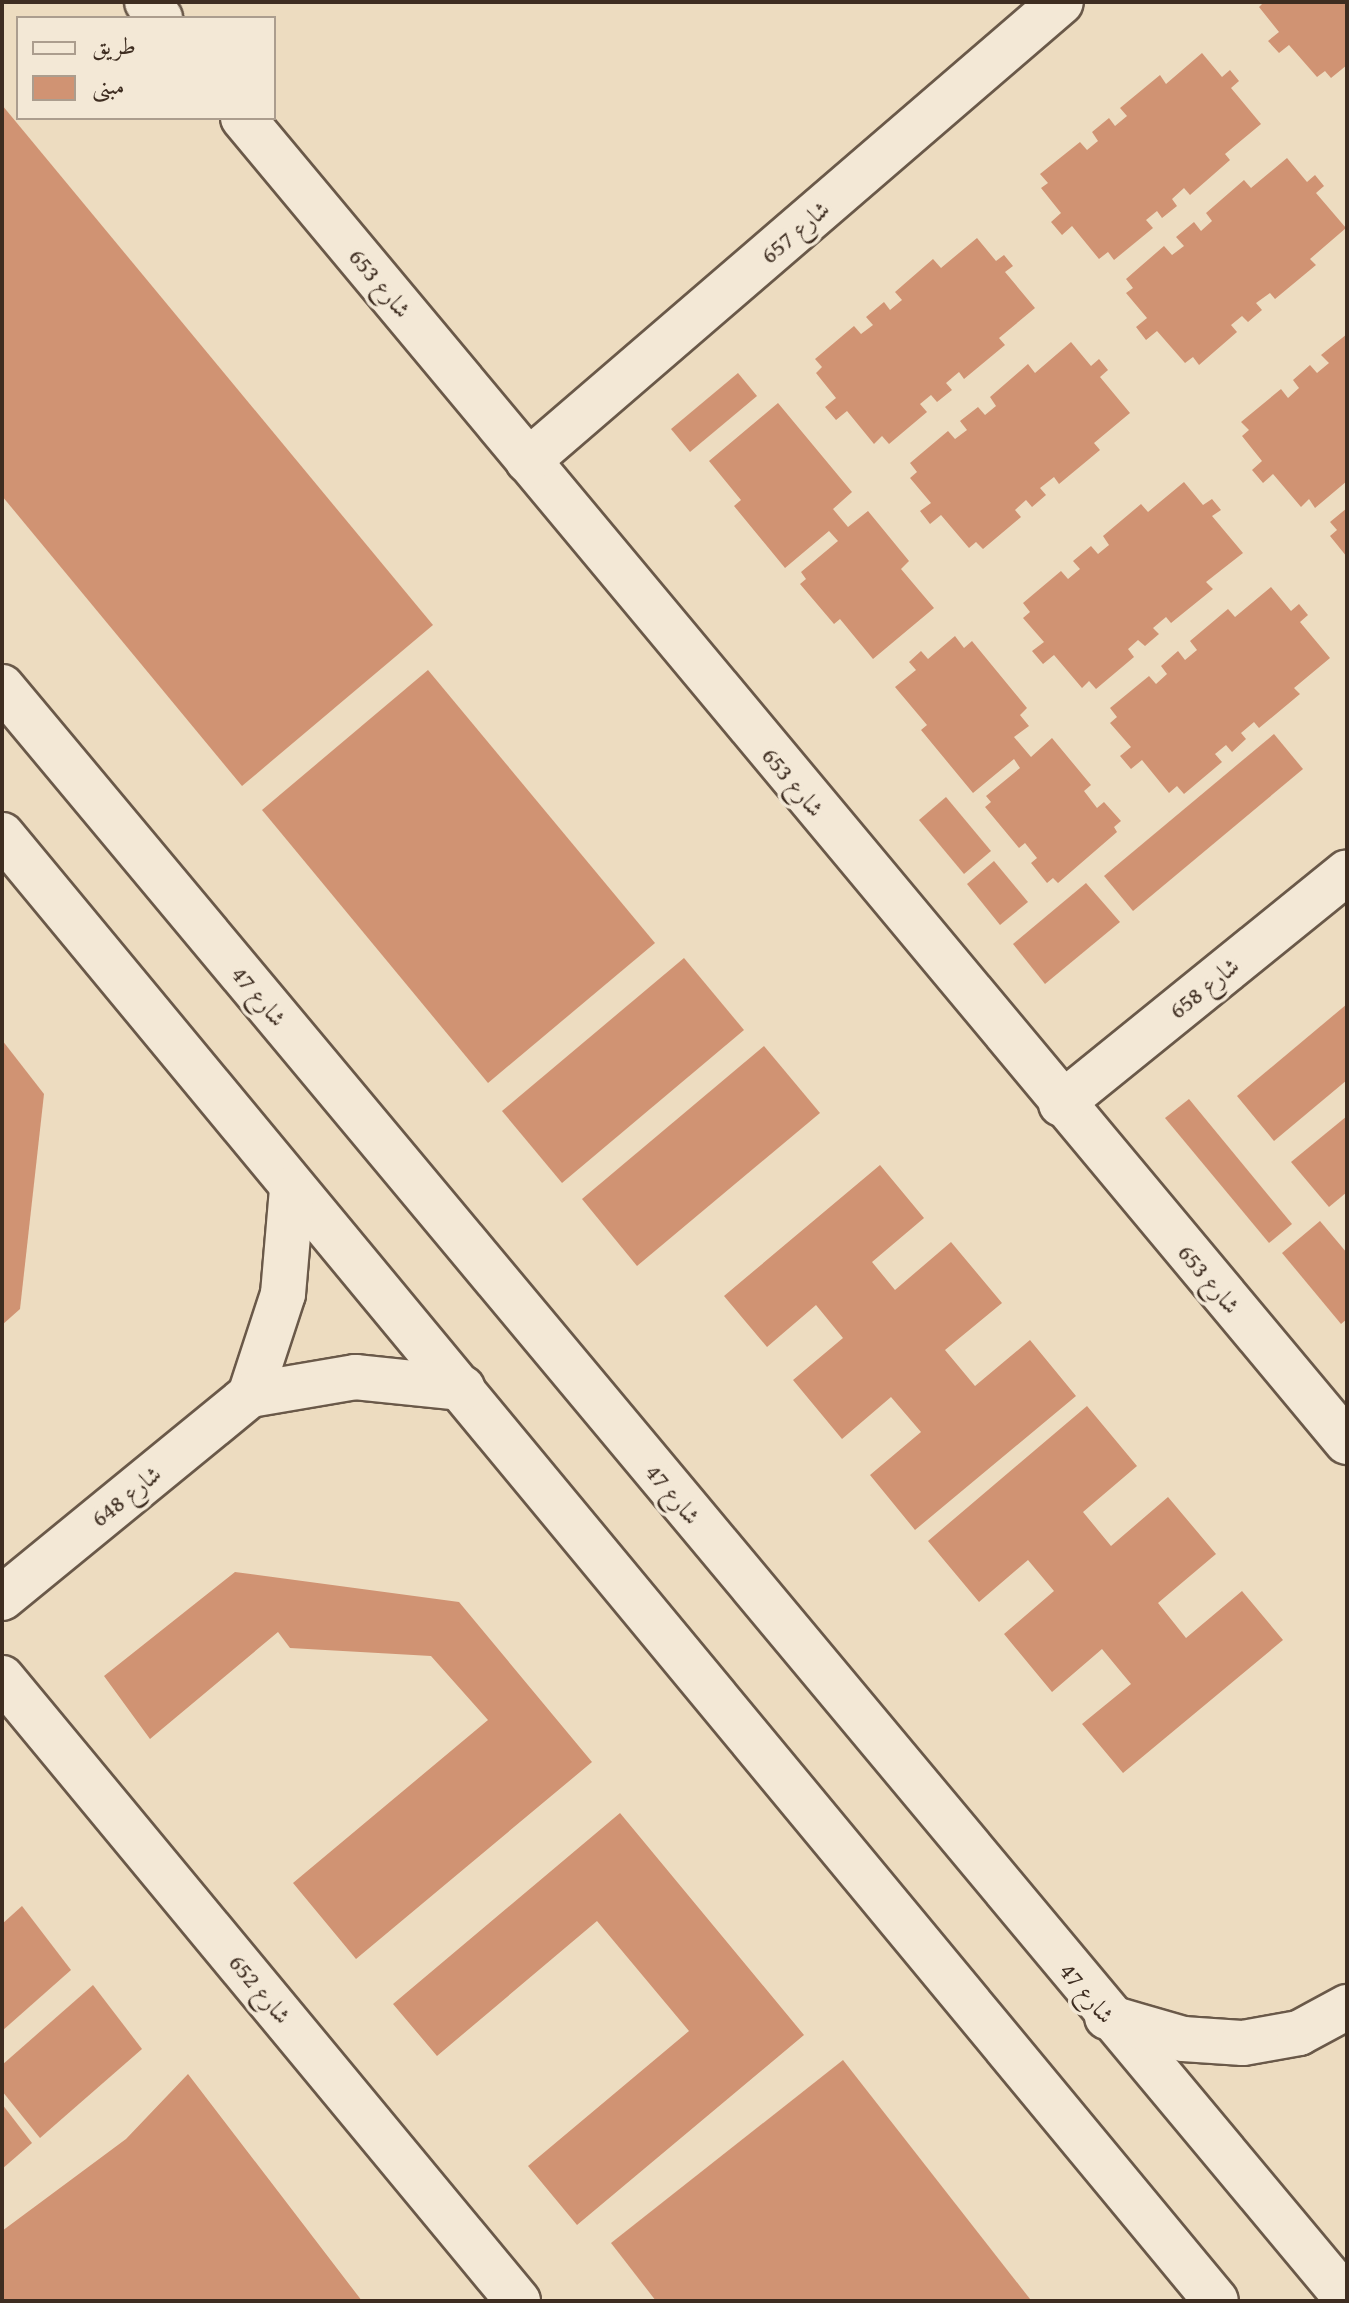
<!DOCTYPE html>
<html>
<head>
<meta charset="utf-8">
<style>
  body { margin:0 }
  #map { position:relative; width:1349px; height:2303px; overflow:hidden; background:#eddcc0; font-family:"Gentium Book Plus",Amiri,serif }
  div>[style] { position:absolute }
  .building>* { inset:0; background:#d09373 }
  .roads { filter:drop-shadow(2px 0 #6a5949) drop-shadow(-2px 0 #6a5949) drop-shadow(0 2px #6a5949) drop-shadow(0 -2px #6a5949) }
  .street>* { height:44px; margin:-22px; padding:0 22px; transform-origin:22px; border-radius:22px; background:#f3e8d6 }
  span { translate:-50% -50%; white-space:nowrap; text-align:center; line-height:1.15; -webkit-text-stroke:7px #f3e8d6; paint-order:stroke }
  .street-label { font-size:24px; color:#3e2d21 }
  .frame { position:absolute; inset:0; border:4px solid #3e2d21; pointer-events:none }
  .legend { position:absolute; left:16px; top:16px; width:260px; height:104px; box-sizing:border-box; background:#f3e8d6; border:2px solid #ab9d8e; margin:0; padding:10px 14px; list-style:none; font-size:24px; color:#3e2d21 }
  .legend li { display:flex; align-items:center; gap:16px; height:40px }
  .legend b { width:40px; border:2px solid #ab9d8e }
</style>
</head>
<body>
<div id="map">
  <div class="building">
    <i style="clip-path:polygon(1264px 2px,1347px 2px,1347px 65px,1331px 78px,1325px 71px,1317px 77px,1289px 45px,1279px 53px,1268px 41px,1279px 32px,1259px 7px)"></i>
    <i style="clip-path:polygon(1202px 53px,1222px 77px,1230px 70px,1239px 81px,1231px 88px,1261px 124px,1225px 154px,1230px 160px,1190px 195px,1184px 188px,1172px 199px,1177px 206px,1162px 218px,1157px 211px,1146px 220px,1153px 228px,1114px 260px,1108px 252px,1099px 259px,1072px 226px,1062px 235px,1051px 222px,1061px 213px,1041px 188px,1048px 183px,1040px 174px,1080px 142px,1087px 150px,1098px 141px,1092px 132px,1109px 118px,1115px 126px,1127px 116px,1120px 108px,1160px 75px,1166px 84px)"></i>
    <i style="clip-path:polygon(2px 105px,433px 625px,242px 786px,2px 496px)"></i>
    <i style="clip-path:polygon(1287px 158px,1307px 182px,1315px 175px,1324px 186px,1316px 193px,1346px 228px,1310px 259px,1316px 265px,1275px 299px,1270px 293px,1256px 303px,1262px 310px,1248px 322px,1242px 316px,1231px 325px,1237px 332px,1199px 365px,1193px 357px,1185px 363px,1157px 331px,1146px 340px,1136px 327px,1147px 318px,1126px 293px,1133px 288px,1126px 279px,1164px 246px,1172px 255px,1184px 246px,1176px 237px,1194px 222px,1201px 231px,1212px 221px,1206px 213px,1244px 180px,1251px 188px)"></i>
    <i style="clip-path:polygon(977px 238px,996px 261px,1004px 255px,1013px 266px,1005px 272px,1035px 308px,999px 338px,1005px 345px,964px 379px,959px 372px,946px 383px,952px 390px,937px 402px,931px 395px,920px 404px,927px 412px,889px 444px,882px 436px,874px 444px,847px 411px,836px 420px,825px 407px,836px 398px,816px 373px,822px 367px,815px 359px,854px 326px,861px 334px,873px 325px,866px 317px,884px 302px,890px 310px,902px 300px,895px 292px,933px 259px,941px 268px)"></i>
    <i style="clip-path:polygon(1347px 334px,1347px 481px,1315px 508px,1309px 499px,1301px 507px,1273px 474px,1263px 483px,1252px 470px,1262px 461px,1242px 436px,1249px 430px,1241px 422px,1281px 389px,1288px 398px,1299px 388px,1293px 380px,1310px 365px,1317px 373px,1329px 363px,1321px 355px)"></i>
    <i style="clip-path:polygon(1071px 342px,1091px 366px,1099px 359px,1108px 370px,1100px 377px,1130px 413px,1094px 443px,1100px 450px,1059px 484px,1054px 477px,1040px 488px,1046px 495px,1032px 507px,1026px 500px,1015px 510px,1021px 517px,983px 549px,976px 542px,969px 548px,941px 515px,930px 524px,920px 511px,931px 503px,910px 478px,917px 472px,910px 463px,948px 431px,955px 439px,967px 430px,960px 421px,978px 407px,985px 415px,996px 406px,990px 397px,1028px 364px,1035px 373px)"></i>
    <i style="clip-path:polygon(738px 373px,757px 396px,690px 452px,671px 429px)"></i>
    <i style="clip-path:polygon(778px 403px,852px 492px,833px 509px,848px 527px,868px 511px,909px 561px,901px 569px,934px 608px,873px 659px,840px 619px,834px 624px,800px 584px,806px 579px,801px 572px,838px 541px,829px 531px,785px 568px,734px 506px,741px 500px,709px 461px)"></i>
    <i style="clip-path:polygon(1184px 482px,1203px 505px,1212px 499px,1221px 510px,1212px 516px,1243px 553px,1206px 582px,1213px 589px,1171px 623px,1166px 617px,1153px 628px,1159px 634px,1145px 646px,1138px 640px,1128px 649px,1134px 657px,1096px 689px,1089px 681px,1082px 688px,1054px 655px,1043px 664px,1032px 651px,1044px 642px,1023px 618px,1030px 612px,1023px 603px,1061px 571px,1068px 579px,1080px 569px,1073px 561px,1091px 546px,1098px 554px,1109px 545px,1103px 536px,1141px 504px,1148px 512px)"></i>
    <i style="clip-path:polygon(1347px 508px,1347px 557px,1330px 536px,1337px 530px,1330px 522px)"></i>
    <i style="clip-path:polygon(1271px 587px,1291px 611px,1299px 604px,1308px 615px,1300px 622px,1330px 658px,1294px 688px,1300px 694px,1259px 728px,1254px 722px,1241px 733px,1246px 739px,1232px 752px,1226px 745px,1215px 754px,1222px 762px,1184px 794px,1177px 786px,1169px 793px,1142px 760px,1131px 769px,1120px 756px,1131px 747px,1110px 723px,1117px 717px,1110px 708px,1149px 676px,1156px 684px,1167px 674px,1161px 666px,1178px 651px,1185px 660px,1197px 650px,1190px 641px,1228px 609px,1235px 617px)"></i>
    <i style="clip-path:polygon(955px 636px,964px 648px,972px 641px,1027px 708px,1020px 715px,1029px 726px,1014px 737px,1031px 757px,1052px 738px,1091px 785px,1084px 791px,1097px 808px,1104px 802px,1121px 821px,1114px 827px,1117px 832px,1058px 883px,1053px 878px,1047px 883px,1031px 863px,1037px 858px,1025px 843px,1019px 848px,985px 807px,991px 802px,986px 796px,1020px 768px,1014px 759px,973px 793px,921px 730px,927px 725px,895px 687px,916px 670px,909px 662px,921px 651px,928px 659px)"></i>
    <i style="clip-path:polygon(428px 670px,655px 943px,488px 1083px,262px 810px)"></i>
    <i style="clip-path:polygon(1274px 734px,1303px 769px,1133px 911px,1104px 876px)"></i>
    <i style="clip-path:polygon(946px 797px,991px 851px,964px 874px,919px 820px)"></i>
    <i style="clip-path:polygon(994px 861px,1028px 902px,1000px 925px,967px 884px)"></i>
    <i style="clip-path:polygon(1086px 883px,1120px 922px,1045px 984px,1013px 944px)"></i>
    <i style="clip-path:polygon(684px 958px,744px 1030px,562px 1183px,502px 1111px)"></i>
    <i style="clip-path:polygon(1347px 1004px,1347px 1080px,1274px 1141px,1237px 1096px)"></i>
    <i style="clip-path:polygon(2px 1040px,44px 1094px,20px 1309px,2px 1325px)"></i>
    <i style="clip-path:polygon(764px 1046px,820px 1113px,637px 1266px,582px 1199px)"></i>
    <i style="clip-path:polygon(1189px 1099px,1292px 1224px,1269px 1243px,1165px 1118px)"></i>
    <i style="clip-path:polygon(1347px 1116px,1347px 1192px,1329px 1207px,1291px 1162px)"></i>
    <i style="clip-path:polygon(880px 1165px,924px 1218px,872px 1262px,895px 1290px,951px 1242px,1002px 1303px,945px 1350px,975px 1386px,1030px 1340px,1076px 1396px,915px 1530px,870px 1475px,921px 1432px,891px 1397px,842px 1439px,793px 1380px,843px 1338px,816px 1305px,767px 1347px,724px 1296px)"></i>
    <i style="clip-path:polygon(1320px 1221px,1347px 1253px,1347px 1319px,1341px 1324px,1282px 1253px)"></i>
    <i style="clip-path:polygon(1087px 1406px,1137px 1466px,1083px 1512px,1111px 1546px,1168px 1497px,1216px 1554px,1158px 1603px,1186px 1638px,1242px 1591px,1283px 1640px,1123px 1773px,1082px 1724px,1131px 1684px,1102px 1649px,1052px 1692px,1004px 1634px,1054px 1591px,1028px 1560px,979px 1602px,928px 1541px)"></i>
    <i style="clip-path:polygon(235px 1572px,459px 1602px,592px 1762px,356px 1959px,293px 1883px,488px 1720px,431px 1656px,290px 1648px,278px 1632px,150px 1739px,104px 1676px)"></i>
    <i style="clip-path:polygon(620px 1813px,804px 2035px,577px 2225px,528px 2166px,689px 2031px,597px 1921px,437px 2056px,393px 2004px)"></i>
    <i style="clip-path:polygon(22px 1906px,71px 1970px,2px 2031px,2px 1924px)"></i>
    <i style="clip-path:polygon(93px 1985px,142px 2049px,40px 2138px,2px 2091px,2px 2065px)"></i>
    <i style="clip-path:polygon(843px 2060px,1030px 2299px,656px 2301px,611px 2243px)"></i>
    <i style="clip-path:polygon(188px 2074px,362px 2301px,2px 2301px,2px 2231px,126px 2139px)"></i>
    <i style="clip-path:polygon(2px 2104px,32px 2143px,2px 2169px)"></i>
  </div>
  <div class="roads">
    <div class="street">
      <i style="left:147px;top:2px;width:21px;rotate:51deg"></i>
      <i style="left:243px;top:118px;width:1724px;rotate:50.18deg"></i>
      <i style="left:528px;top:461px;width:703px;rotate:-40.73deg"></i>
      <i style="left:2px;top:687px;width:2099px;rotate:50.16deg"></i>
      <i style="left:2px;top:835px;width:1903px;rotate:50.37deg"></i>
      <i style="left:1061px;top:1104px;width:368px;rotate:-39deg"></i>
      <i style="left:250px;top:1395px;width:106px;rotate:-71.9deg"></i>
      <i style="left:283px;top:1294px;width:106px;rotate:-85.1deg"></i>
      <i style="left:2px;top:1598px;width:320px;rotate:-39.3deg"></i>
      <i style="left:250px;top:1395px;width:107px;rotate:-9.7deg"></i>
      <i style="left:355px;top:1377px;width:108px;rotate:5.9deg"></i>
      <i style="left:2px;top:1678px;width:809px;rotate:50.37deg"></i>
      <i style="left:1107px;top:2017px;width:79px;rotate:16.1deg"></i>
      <i style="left:1183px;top:2039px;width:60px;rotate:3.8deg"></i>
      <i style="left:1243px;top:2043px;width:57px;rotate:-10.1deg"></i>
      <i style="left:1299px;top:2033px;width:55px;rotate:-28.4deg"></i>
    </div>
  </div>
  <div class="street-label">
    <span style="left:795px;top:232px;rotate:-41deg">شارع 657</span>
    <span style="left:380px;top:283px;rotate:50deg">شارع 653</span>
    <span style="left:793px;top:782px;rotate:50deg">شارع 653</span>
    <span style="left:1204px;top:988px;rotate:-39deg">شارع 658</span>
    <span style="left:259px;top:996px;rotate:50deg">شارع 47</span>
    <span style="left:1209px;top:1279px;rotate:50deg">شارع 653</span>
    <span style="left:673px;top:1494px;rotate:50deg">شارع 47</span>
    <span style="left:126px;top:1496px;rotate:-39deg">شارع 648</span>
    <span style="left:260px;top:1989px;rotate:50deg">شارع 652</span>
    <span style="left:1087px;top:1993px;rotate:50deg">شارع 47</span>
  </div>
  <div class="frame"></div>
  <ul class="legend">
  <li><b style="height:10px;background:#f3e8d6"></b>طريق</li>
  <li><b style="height:22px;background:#d09373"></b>مبنى</li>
  </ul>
</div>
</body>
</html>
